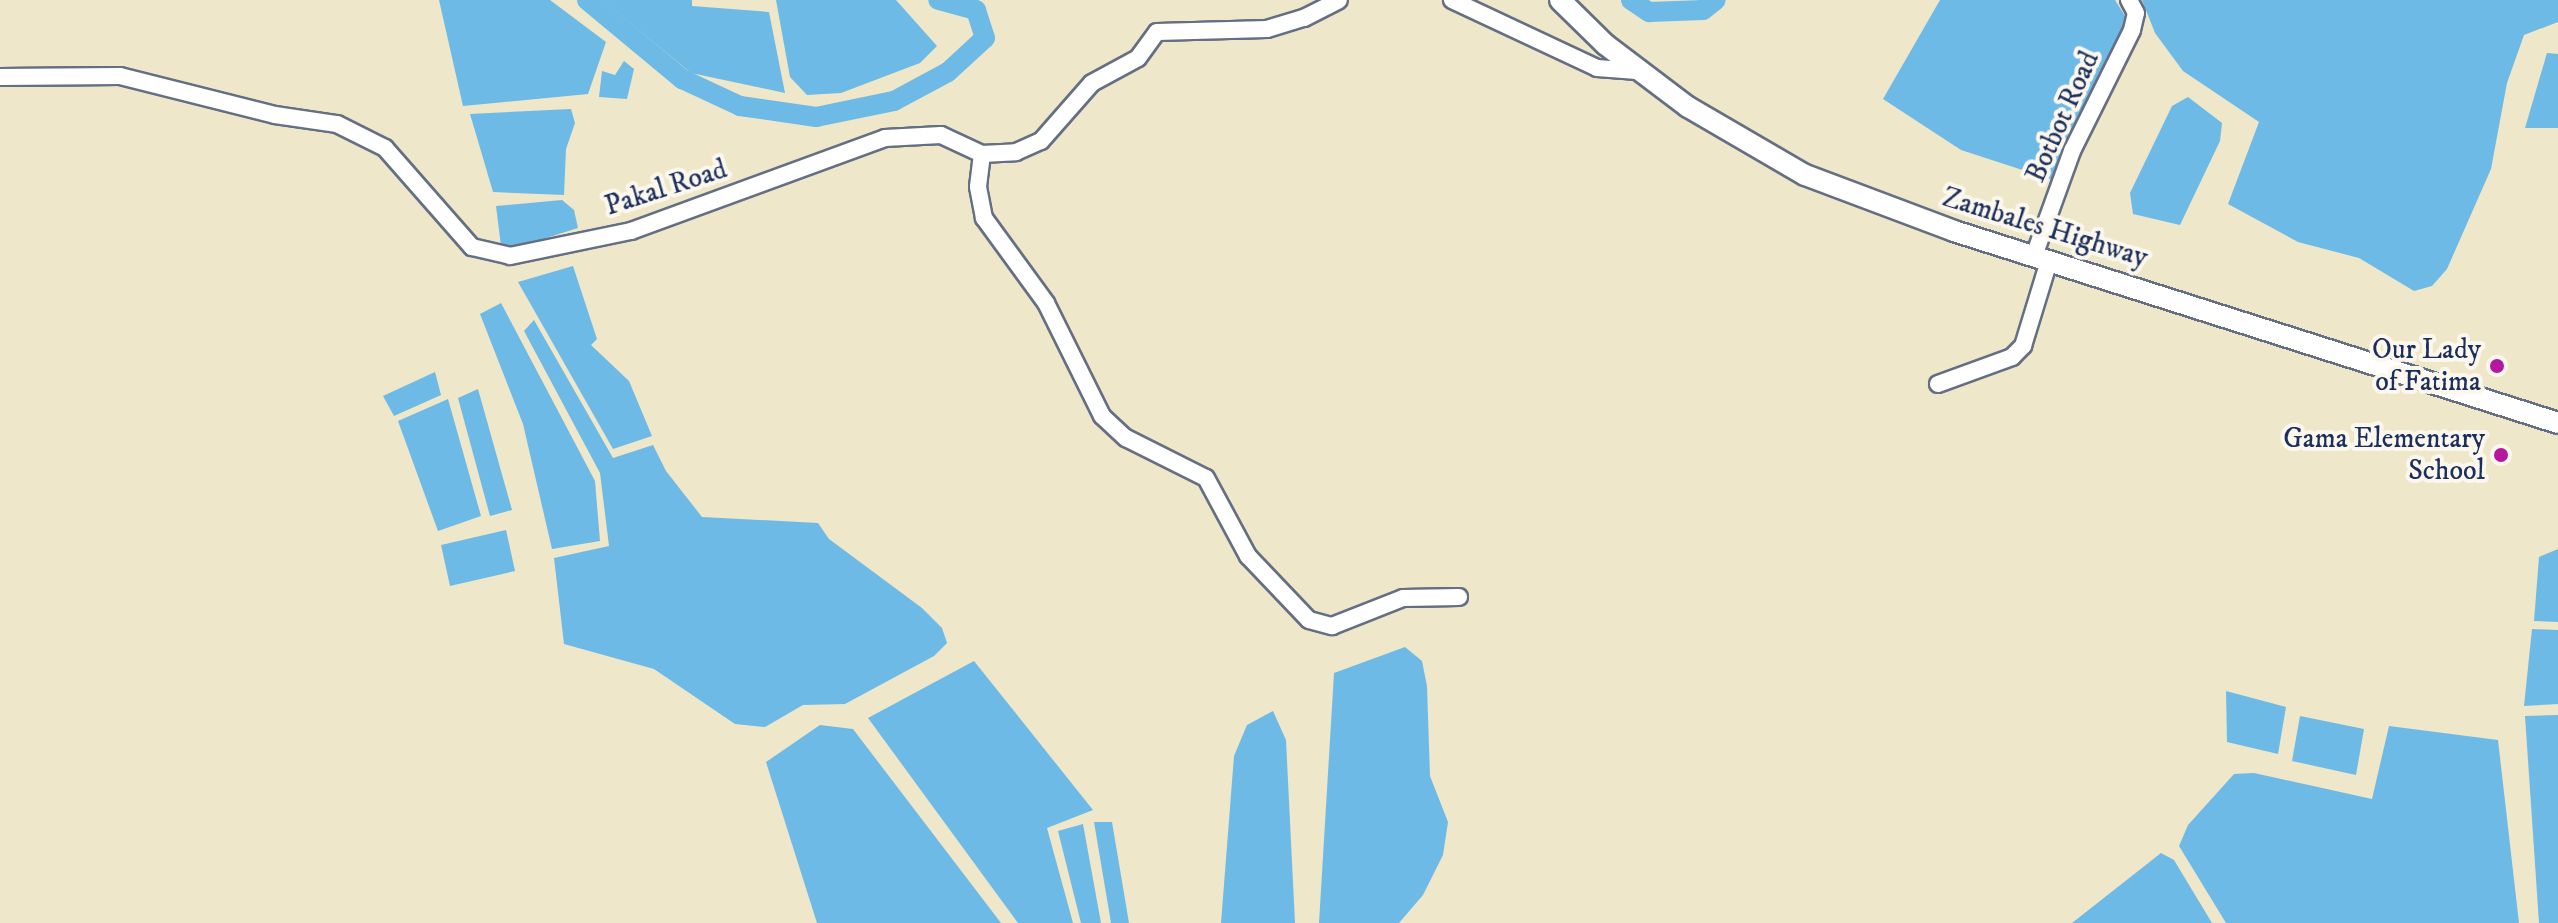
<!DOCTYPE html>
<html>
<head>
<meta charset="utf-8">
<style>
  body { margin:0 }
  #map { position:relative; width:2558px; height:923px; overflow:hidden; background:#eee7ca; font-family:"IM FELL DW Pica",serif }
  div>[style] { position:absolute }
  .water>* { inset:0; background:#6dbae7 }
  .river>* { height:20px; margin:-10px; padding:0 10px; transform-origin:10px; border-radius:10px; background:#6dbae7 }
  .roads { filter:drop-shadow(2px 0 #656f84) drop-shadow(-2px 0 #656f84) drop-shadow(0 2px #656f84) drop-shadow(0 -2px #656f84) }
  .minor>* { height:16px; margin:-8px; padding:0 8px; transform-origin:8px; border-radius:8px; background:#fff }
  .major>* { height:20px; margin:-10px; padding:0 10px; transform-origin:10px; border-radius:10px; background:#fff }
  .dots>* { width:22px; height:22px; translate:-50% -50%; box-sizing:border-box; border:4px solid #fbf7ec; border-radius:50% }
  span { translate:-50% -50%; white-space:nowrap; text-align:center; line-height:1.15; -webkit-text-stroke:8px #fbf7ec; paint-order:stroke }
  .street-label { font-size:28px; color:#1b2f5e }
  .poi-label { font-size:28px; color:#1b2f5e }
  .right { translate:-100% -50%; text-align:right }
</style>
</head>
<body>
<div id="map">
  <div class="water">
    <i style="clip-path:polygon(439px 0,550px 0,606px 42px,588px 94px,463px 106px)"></i>
    <i style="clip-path:polygon(602px 0,692px 0,692px 6px,769px 12px,785px 93px,691px 73px)"></i>
    <i style="clip-path:polygon(776px 0,896px 0,937px 46px,920px 63px,841px 93px,807px 95px,790px 77px)"></i>
    <i style="clip-path:polygon(1940px 0,2115px 0,2130px 24px,2053px 180px,1961px 150px,1883px 99px)"></i>
    <i style="clip-path:polygon(2142px 0,2558px 0,2558px 22px,2524px 35px,2507px 83px,2491px 169px,2447px 269px,2432px 286px,2414px 291px,2359px 258px,2298px 242px,2228px 204px,2259px 122px,2183px 71px,2155px 33px)"></i>
    <i style="clip-path:polygon(2547px 53px,2558px 54px,2558px 128px,2525px 128px)"></i>
    <i style="clip-path:polygon(624px 61px,634px 69px,627px 99px,599px 97px,602px 71px,615px 75px)"></i>
    <i style="clip-path:polygon(2188px 97px,2222px 123px,2220px 141px,2180px 225px,2133px 214px,2130px 193px,2172px 106px)"></i>
    <i style="clip-path:polygon(571px 109px,575px 123px,566px 149px,564px 195px,493px 192px,470px 114px)"></i>
    <i style="clip-path:polygon(562px 200px,574px 210px,578px 228px,527px 244px,501px 246px,496px 206px)"></i>
    <i style="clip-path:polygon(573px 266px,597px 339px,591px 345px,629px 381px,652px 436px,613px 449px,518px 282px)"></i>
    <i style="clip-path:polygon(501px 303px,595px 481px,600px 541px,552px 549px,523px 424px,480px 314px)"></i>
    <i style="clip-path:polygon(534px 320px,613px 458px,653px 445px,666px 471px,702px 517px,818px 523px,829px 539px,922px 608px,942px 628px,947px 643px,934px 656px,845px 704px,803px 705px,765px 727px,735px 724px,654px 669px,564px 644px,554px 558px,609px 546px,600px 473px,524px 331px)"></i>
    <i style="clip-path:polygon(435px 372px,441px 395px,394px 416px,383px 396px)"></i>
    <i style="clip-path:polygon(478px 389px,512px 510px,490px 516px,458px 398px)"></i>
    <i style="clip-path:polygon(448px 399px,481px 516px,438px 531px,398px 421px)"></i>
    <i style="clip-path:polygon(506px 530px,515px 571px,450px 586px,441px 545px)"></i>
    <i style="clip-path:polygon(2558px 549px,2558px 622px,2534px 621px,2539px 557px)"></i>
    <i style="clip-path:polygon(2532px 629px,2558px 630px,2558px 704px,2524px 706px)"></i>
    <i style="clip-path:polygon(1405px 647px,1422px 661px,1427px 686px,1430px 776px,1448px 822px,1443px 855px,1423px 895px,1399px 923px,1319px 923px,1334px 673px)"></i>
    <i style="clip-path:polygon(974px 661px,1093px 810px,1047px 828px,1073px 923px,1018px 923px,868px 718px)"></i>
    <i style="clip-path:polygon(2226px 691px,2286px 707px,2278px 754px,2227px 742px)"></i>
    <i style="clip-path:polygon(1273px 711px,1286px 740px,1295px 923px,1221px 923px,1234px 756px,1247px 725px)"></i>
    <i style="clip-path:polygon(2558px 715px,2558px 923px,2539px 923px,2525px 716px)"></i>
    <i style="clip-path:polygon(2300px 716px,2364px 729px,2356px 775px,2292px 761px)"></i>
    <i style="clip-path:polygon(820px 725px,853px 729px,1001px 923px,817px 923px,766px 762px)"></i>
    <i style="clip-path:polygon(2389px 726px,2498px 740px,2519px 923px,2226px 923px,2179px 846px,2188px 825px,2234px 774px,2254px 773px,2372px 799px)"></i>
    <i style="clip-path:polygon(1094px 822px,1112px 822px,1129px 923px,1111px 923px)"></i>
    <i style="clip-path:polygon(1083px 824px,1101px 923px,1081px 923px,1058px 831px)"></i>
    <i style="clip-path:polygon(2161px 853px,2174px 860px,2212px 923px,2072px 923px)"></i>
  </div>
  <div class="river">
    <i style="left:587px;top:0;width:124px;rotate:39.7deg"></i>
    <i style="left:682px;top:79px;width:64px;rotate:25deg"></i>
    <i style="left:740px;top:106px;width:77px;rotate:8.2deg"></i>
    <i style="left:816px;top:117px;width:80px;rotate:-11.6deg"></i>
    <i style="left:894px;top:101px;width:61px;rotate:-28.2deg"></i>
    <i style="left:948px;top:72px;width:50px;rotate:-42.6deg"></i>
    <i style="left:985px;top:38px;width:29px;rotate:-108deg"></i>
    <i style="left:976px;top:10px;width:39px;rotate:-165deg"></i>
    <i style="left:1631px;top:0;width:22px;rotate:34deg"></i>
    <i style="left:1649px;top:12px;width:54px;rotate:-2.1deg"></i>
    <i style="left:1703px;top:10px;width:16px;rotate:-38deg"></i>
  </div>
  <div class="roads">
    <div class="minor">
      <i style="left:1452px;top:0;width:160px;rotate:25.1deg"></i>
      <i style="left:1597px;top:68px;width:40px;rotate:4.3deg"></i>
      <i style="left:0;top:77px;width:120px;rotate:-0.5deg"></i>
      <i style="left:120px;top:76px;width:160px;rotate:14.1deg"></i>
      <i style="left:275px;top:115px;width:63px;rotate:8.3deg"></i>
      <i style="left:337px;top:124px;width:54px;rotate:26.6deg"></i>
      <i style="left:385px;top:148px;width:132px;rotate:48.7deg"></i>
      <i style="left:472px;top:247px;width:39px;rotate:13deg"></i>
      <i style="left:510px;top:256px;width:124px;rotate:-11.7deg"></i>
      <i style="left:631px;top:231px;width:270px;rotate:-20.1deg"></i>
      <i style="left:885px;top:138px;width:56px;rotate:-3.1deg"></i>
      <i style="left:941px;top:135px;width:45px;rotate:24.9deg"></i>
      <i style="left:982px;top:154px;width:34px;rotate:-3deg"></i>
      <i style="left:1016px;top:152px;width:27px;rotate:-24deg"></i>
      <i style="left:1041px;top:141px;width:77px;rotate:-48.7deg"></i>
      <i style="left:1092px;top:83px;width:52px;rotate:-28.5deg"></i>
      <i style="left:1138px;top:58px;width:32px;rotate:-54deg"></i>
      <i style="left:1157px;top:32px;width:110px;rotate:-1.6deg"></i>
      <i style="left:1267px;top:29px;width:39px;rotate:-17deg"></i>
      <i style="left:1304px;top:18px;width:39px;rotate:-27deg"></i>
      <i style="left:982px;top:154px;width:33px;rotate:97deg"></i>
      <i style="left:978px;top:187px;width:32px;rotate:79deg"></i>
      <i style="left:984px;top:218px;width:105px;rotate:53.9deg"></i>
      <i style="left:1046px;top:303px;width:126px;rotate:63.6deg"></i>
      <i style="left:1102px;top:416px;width:33px;rotate:43deg"></i>
      <i style="left:1126px;top:438px;width:89px;rotate:26.6deg"></i>
      <i style="left:1206px;top:478px;width:89px;rotate:61.7deg"></i>
      <i style="left:1248px;top:556px;width:88px;rotate:46.4deg"></i>
      <i style="left:1309px;top:620px;width:24px;rotate:15deg"></i>
      <i style="left:1332px;top:626px;width:76px;rotate:-21.5deg"></i>
      <i style="left:1403px;top:598px;width:56px;rotate:-1deg"></i>
      <i style="left:2034px;top:256px;width:112px;rotate:-70.1deg"></i>
      <i style="left:2072px;top:151px;width:135px;rotate:-63.6deg"></i>
      <i style="left:2132px;top:30px;width:17px;rotate:-77deg"></i>
      <i style="left:2136px;top:13px;width:15px;rotate:-118deg"></i>
      <i style="left:1938px;top:384px;width:79px;rotate:-20deg"></i>
      <i style="left:2012px;top:357px;width:16px;rotate:-45deg"></i>
      <i style="left:2023px;top:346px;width:89px;rotate:-73deg"></i>
    </div>
    <div class="major">
      <i style="left:1560px;top:0;width:64px;rotate:44.4deg"></i>
      <i style="left:1606px;top:45px;width:103px;rotate:37.1deg"></i>
      <i style="left:1688px;top:107px;width:135px;rotate:30.2deg"></i>
      <i style="left:1805px;top:175px;width:159px;rotate:20.6deg"></i>
      <i style="left:1954px;top:231px;width:634px;rotate:17.63deg"></i>
    </div>
  </div>
  <div class="dots">
    <i style="left:2497px;top:366px;background:#b5179e"></i>
    <i style="left:2501px;top:455px;background:#b5179e"></i>
  </div>
  <div class="street-label">
    <span style="left:2063px;top:117px;rotate:-66deg">Botbot Road</span>
    <span style="left:666px;top:188px;rotate:-18deg">Pakal Road</span>
    <span style="left:2045px;top:228px;rotate:17deg">Zambales Highway</span>
  </div>
  <div class="poi-label">
    <span class="right" style="left:2481px;top:366px">Our Lady<br>of Fatima</span>
    <span class="right" style="left:2485px;top:455px">Gama Elementary<br>School</span>
  </div>
</div>
</body>
</html>
